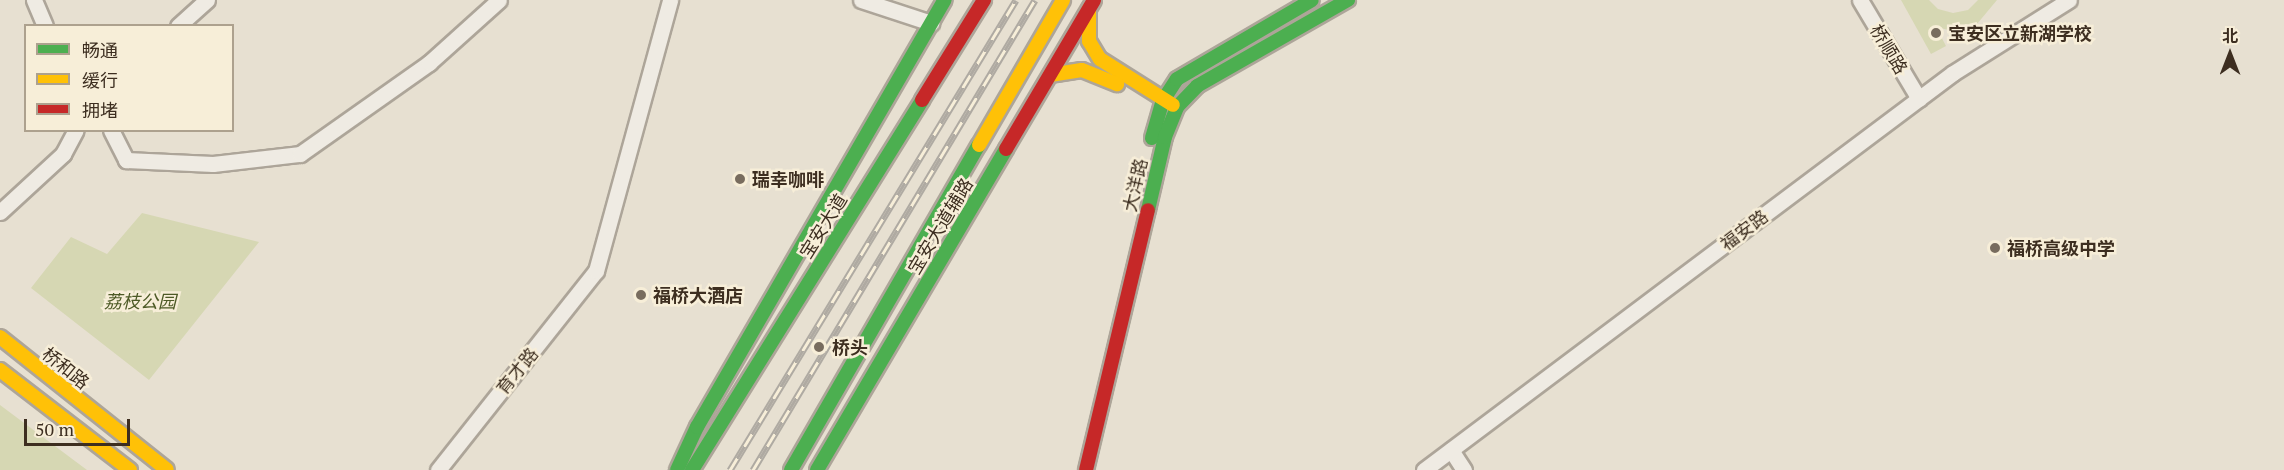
<!DOCTYPE html>
<html>
<head>
<meta charset="utf-8">
<style>
  body { margin:0 }
  #map { position:relative; width:2284px; height:470px; overflow:hidden; background:#e7e0d1; font-family:"PT Serif","Noto Sans SC",serif }
  div>[style] { position:absolute }
  .green>* { inset:0; background:#d6d7b3 }
  .roads { filter:drop-shadow(2px 0 #ada599) drop-shadow(-2px 0 #ada599) drop-shadow(0 2px #ada599) drop-shadow(0 -2px #ada599) }
  .street>* { height:15px; margin:-7.5px; padding:0 7.5px; transform-origin:7.5px; border-radius:7.5px; background:#efebe3 }
  .fast>* { height:14px; margin:-7px; padding:0 7px; transform-origin:7px; border-radius:7px; background:#4caf50 }
  .slow>* { height:14px; margin:-7px; padding:0 7px; transform-origin:7px; border-radius:7px; background:#ffc107 }
  .jam>* { height:14px; margin:-7px; padding:0 7px; transform-origin:7px; border-radius:7px; background:#c62828 }
  .rail>* { height:7px; margin-top:-3.5px; transform-origin:0; background:repeating-linear-gradient(90deg,#f7eed8 0 14px,#afaaa2 0 28px); box-sizing:border-box; border-block:2px solid #afaaa2 }
  .dots>* { width:16px; height:16px; translate:-50% -50%; box-sizing:border-box; border:3px solid #f7eed8; border-radius:50% }
  span { translate:-50% -50%; white-space:nowrap; text-align:center; line-height:1.15; -webkit-text-stroke:5px #f7eed8; paint-order:stroke }
  .poi-label { font-size:18px; color:#3d2e20; font-weight:700 }
  .left { translate:0 -50%; text-align:left }
  .street-label { font-size:18px; color:#3d2e20 }
  .park-label { font-size:18px; color:#4d5a26; font-style:italic }
  .legend { position:absolute; left:24px; top:24px; width:210px; height:108px; box-sizing:border-box; background:#f7eed8; border:2px solid #ada18e; margin:0; padding:8px 10px; list-style:none; font-size:18px; color:#3d2e20 }
  .legend li { display:flex; align-items:center; gap:12px; height:30px }
  .legend b { width:30px; border:2px solid #ada18e }
  .north { position:absolute; left:2200px; top:24px; width:60px; height:60px; -webkit-text-stroke:4px #f7eed8; paint-order:stroke; rotate:0deg; font-size:16px; font-weight:700; line-height:24px; text-align:center; color:#3d2e20 }
  .north::after { content:''; display:block; margin:auto; width:21px; height:27px; background:#3d2e20; clip-path:polygon(50% 0,100% 100%,50% 72%,0 100%) }
  .scale { position:absolute; left:24px; top:419px; width:106px; height:27px; box-sizing:border-box; border:3px solid #3d2e20; border-top:0; padding-left:8px; font-size:18px; line-height:21px; white-space:nowrap; color:#3d2e20; -webkit-text-stroke:4px #f7eed8; paint-order:stroke }
</style>
</head>
<body>
<div id="map">
  <div class="green">
    <i style="clip-path:polygon(1901px 0,1929px 0,1938px 9px,1953px 13px,1968px 10px,1978px 0,1997px 0,1977px 24px,1953px 31px,1936px 27px,1946px 46px,1931px 54px)"></i>
    <i style="clip-path:polygon(142px 213px,259px 242px,149px 380px,31px 288px,71px 237px,107px 254px)"></i>
    <i style="clip-path:polygon(0 405px,87px 470px,0 470px)"></i>
  </div>
  <div class="roads">
    <div class="street">
      <i style="left:34px;top:0;width:28px;rotate:67deg"></i>
      <i style="left:861px;top:0;width:74px;rotate:18.2deg"></i>
      <i style="left:1860px;top:0;width:115px;rotate:59.2deg"></i>
      <i style="left:178px;top:26px;width:39px;rotate:-42deg"></i>
      <i style="left:111px;top:130px;width:34px;rotate:63deg"></i>
      <i style="left:126px;top:160px;width:87px;rotate:2.6deg"></i>
      <i style="left:213px;top:164px;width:88px;rotate:-6.6deg"></i>
      <i style="left:300px;top:154px;width:158px;rotate:-35.2deg"></i>
      <i style="left:429px;top:63px;width:94px;rotate:-42deg"></i>
      <i style="left:0;top:212px;width:86px;rotate:-42.6deg"></i>
      <i style="left:63px;top:154px;width:27px;rotate:-62deg"></i>
      <i style="left:1451px;top:450px;width:24px;rotate:57deg"></i>
      <i style="left:438px;top:470px;width:254px;rotate:-51.6deg"></i>
      <i style="left:596px;top:271px;width:281px;rotate:-74.7deg"></i>
      <i style="left:1424px;top:470px;width:661px;rotate:-36.89deg"></i>
      <i style="left:1953px;top:73px;width:137px;rotate:-32.2deg"></i>
    </div>
    <div class="fast">
      <i style="left:1152px;top:138px;width:37px;rotate:-74deg"></i>
      <i style="left:1162px;top:102px;width:27px;rotate:-57deg"></i>
      <i style="left:1177px;top:79px;width:156px;rotate:-30.3deg"></i>
      <i style="left:1148px;top:210px;width:75px;rotate:-76.9deg"></i>
      <i style="left:1165px;top:137px;width:32px;rotate:-68deg"></i>
      <i style="left:1177px;top:107px;width:29px;rotate:-46deg"></i>
      <i style="left:1197px;top:86px;width:174px;rotate:-29.7deg"></i>
      <i style="left:677px;top:470px;width:47px;rotate:-65.1deg"></i>
      <i style="left:697px;top:427px;width:494px;rotate:-59.9deg"></i>
      <i style="left:692px;top:470px;width:436px;rotate:-58.1deg"></i>
      <i style="left:791px;top:470px;width:375px;rotate:-60deg"></i>
      <i style="left:817px;top:470px;width:373px;rotate:-59.5deg"></i>
    </div>
    <div class="slow">
      <i style="left:1089px;top:9px;width:32px;rotate:90deg"></i>
      <i style="left:1089px;top:41px;width:21px;rotate:59deg"></i>
      <i style="left:1100px;top:59px;width:86px;rotate:32.2deg"></i>
      <i style="left:1050px;top:75px;width:32px;rotate:-9deg"></i>
      <i style="left:1082px;top:70px;width:38px;rotate:22deg"></i>
      <i style="left:979px;top:145px;width:168px;rotate:-59.9deg"></i>
      <i style="left:0;top:337px;width:213px;rotate:38.5deg"></i>
      <i style="left:0;top:370px;width:164px;rotate:37.6deg"></i>
    </div>
    <div class="jam">
      <i style="left:922px;top:100px;width:118px;rotate:-58.2deg"></i>
      <i style="left:1006px;top:149px;width:173px;rotate:-59.4deg"></i>
      <i style="left:1086px;top:470px;width:267px;rotate:-76.6deg"></i>
    </div>
  </div>
  <div class="rail">
    <i style="left:730px;top:470px;width:550px;rotate:-58.68deg"></i>
    <i style="left:753px;top:470px;width:548px;rotate:-59.04deg"></i>
  </div>
  <div class="dots">
    <i style="left:1936px;top:33px;background:#786c5e"></i>
    <i style="left:740px;top:179px;background:#786c5e"></i>
    <i style="left:1995px;top:248px;background:#786c5e"></i>
    <i style="left:641px;top:295px;background:#786c5e"></i>
    <i style="left:819px;top:347px;background:#786c5e"></i>
  </div>
  <div class="poi-label">
    <span class="left" style="left:1948px;top:33px">宝安区立新湖学校</span>
    <span class="left" style="left:752px;top:179px">瑞幸咖啡</span>
    <span class="left" style="left:2007px;top:248px">福桥高级中学</span>
    <span class="left" style="left:653px;top:295px">福桥大酒店</span>
    <span class="left" style="left:832px;top:347px">桥头</span>
  </div>
  <div class="street-label">
    <span style="left:1889px;top:49px;rotate:59deg">桥顺路</span>
    <span style="left:1135px;top:185px;rotate:-77deg">大洋路</span>
    <span style="left:823px;top:226px;rotate:-58deg">宝安大道</span>
    <span style="left:940px;top:226px;rotate:-59deg">宝安大道辅路</span>
    <span style="left:1744px;top:230px;rotate:-37deg">福安路</span>
    <span style="left:66px;top:368px;rotate:39deg">桥和路</span>
    <span style="left:517px;top:371px;rotate:-51deg">育才路</span>
  </div>
  <div class="park-label">
    <span style="left:140px;top:301px">荔枝公园</span>
  </div>
  <ul class="legend">
  <li><b style="height:8px;background:#4caf50"></b>畅通</li>
  <li><b style="height:8px;background:#ffc107"></b>缓行</li>
  <li><b style="height:8px;background:#c62828"></b>拥堵</li>
  </ul>
  <div class="north">北</div>
  <div class="scale">50 m</div>
</div>
</body>
</html>
